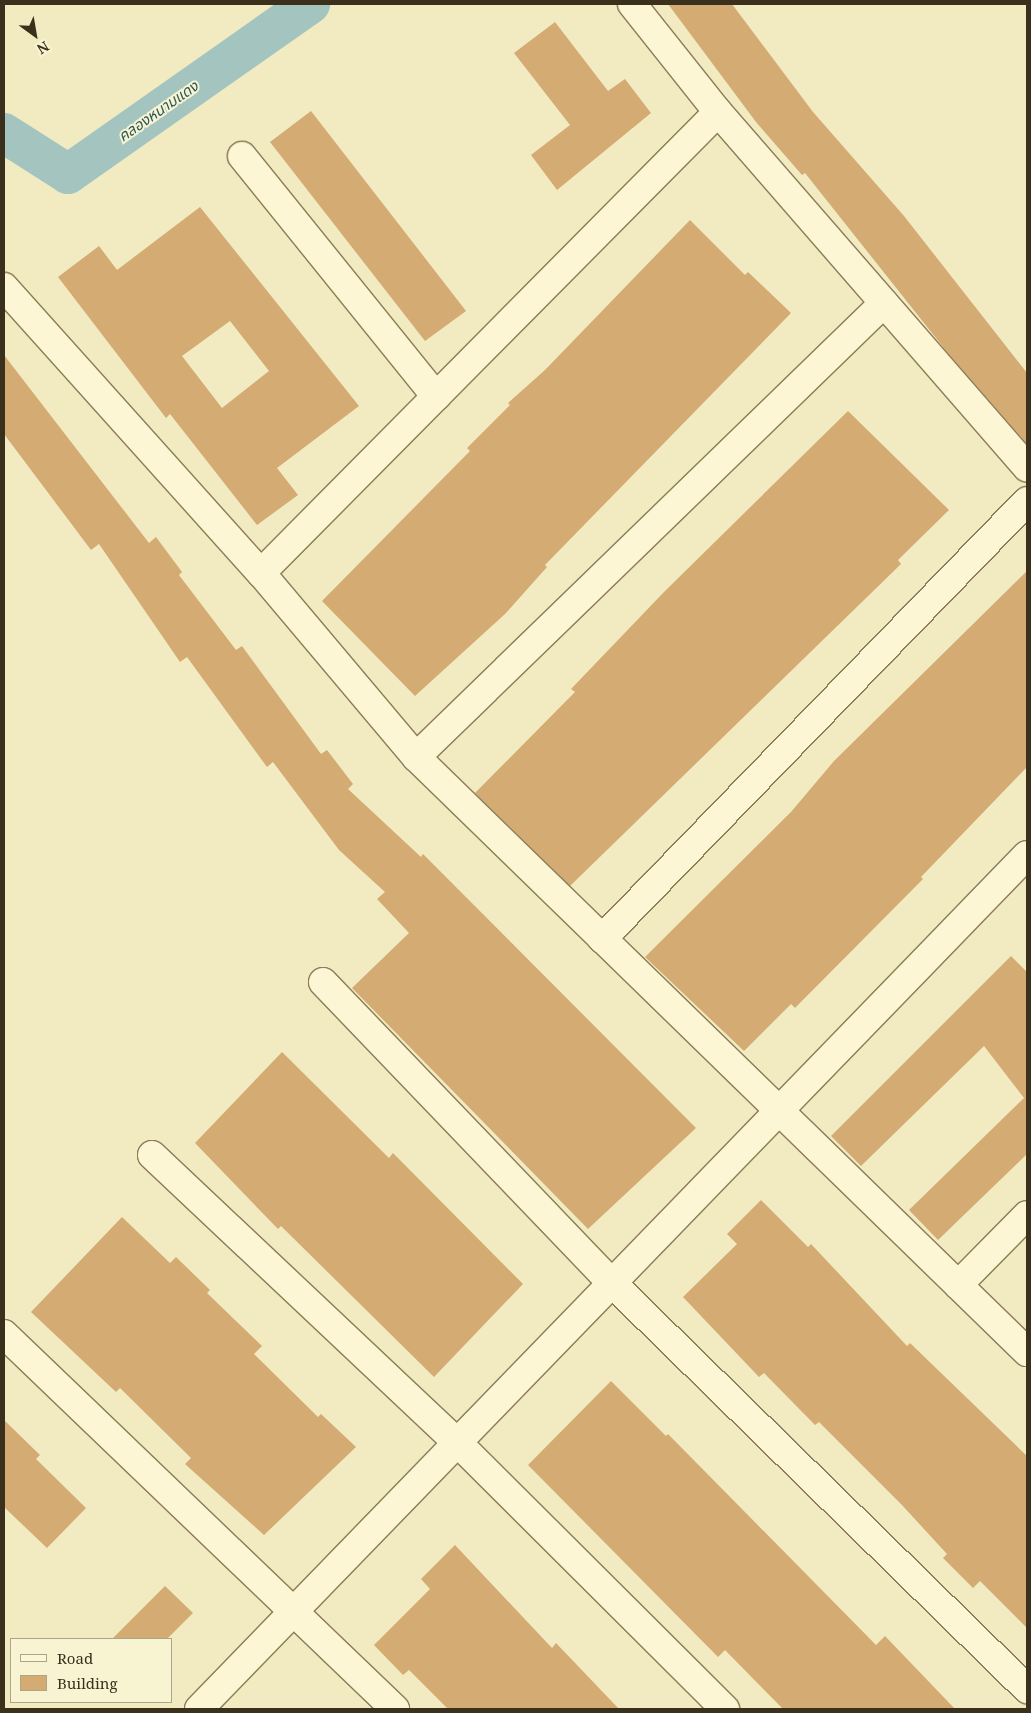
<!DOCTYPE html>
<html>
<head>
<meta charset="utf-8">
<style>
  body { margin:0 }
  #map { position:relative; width:1031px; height:1713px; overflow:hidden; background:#f2ebc1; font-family:"Noto Serif","Noto Sans Thai",serif }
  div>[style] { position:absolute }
  .canal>* { height:40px; margin:-20px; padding:0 20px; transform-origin:20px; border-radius:20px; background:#a4c4bf }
  .building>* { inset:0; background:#d3ab73 }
  .roads { filter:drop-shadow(1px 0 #8d7c57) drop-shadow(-1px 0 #8d7c57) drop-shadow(0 1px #8d7c57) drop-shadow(0 -1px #8d7c57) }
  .minor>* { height:28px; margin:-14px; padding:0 14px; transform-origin:14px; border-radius:14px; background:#fcf6d5 }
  span { translate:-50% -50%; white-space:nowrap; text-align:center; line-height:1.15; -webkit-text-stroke:4px #f8f3d1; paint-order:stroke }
  .water-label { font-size:15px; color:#2a585d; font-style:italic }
  .frame { position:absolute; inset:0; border:5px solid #3b301c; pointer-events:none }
  .legend { position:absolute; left:10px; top:1638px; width:162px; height:65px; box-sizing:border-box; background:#f8f3d1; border:1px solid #aca589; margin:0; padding:6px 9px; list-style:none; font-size:15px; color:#3b301c }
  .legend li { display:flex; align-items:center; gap:10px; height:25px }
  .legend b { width:25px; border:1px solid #aca589 }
  .north { position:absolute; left:10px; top:10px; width:50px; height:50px; -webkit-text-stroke:4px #f8f3d1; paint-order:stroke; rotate:148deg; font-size:14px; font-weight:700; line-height:20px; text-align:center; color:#3b301c }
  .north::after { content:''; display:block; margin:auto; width:18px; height:22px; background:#3b301c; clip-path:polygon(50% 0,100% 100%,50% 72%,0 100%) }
</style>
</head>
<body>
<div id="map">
  <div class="canal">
    <i style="left:4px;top:133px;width:76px;rotate:32.6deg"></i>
    <i style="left:68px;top:174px;width:296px;rotate:-35.1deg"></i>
  </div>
  <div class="building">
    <i style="clip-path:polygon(668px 4px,732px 4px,813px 112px,904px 216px,1027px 373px,1027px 444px,947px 352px,805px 173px,802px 175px,756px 122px)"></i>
    <i style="clip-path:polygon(555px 22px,608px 91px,625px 79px,651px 113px,557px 190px,531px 155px,570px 125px,514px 53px)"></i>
    <i style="clip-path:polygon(311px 111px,466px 311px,425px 341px,270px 142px)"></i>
    <i style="clip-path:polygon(evenodd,200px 207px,359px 406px,277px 468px,298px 495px,257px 525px,170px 414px,166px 418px,58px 277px,99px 246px,117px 270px,200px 207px,230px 321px,269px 371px,222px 408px,182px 356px,230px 321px)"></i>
    <i style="clip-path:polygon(690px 220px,745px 275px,748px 272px,791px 313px,545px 565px,547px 567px,505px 614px,415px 696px,322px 601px,470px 451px,467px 448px,510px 405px,508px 403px,545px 370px)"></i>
    <i style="clip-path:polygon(4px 355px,149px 543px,156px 537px,182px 572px,179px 575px,236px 650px,242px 646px,321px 754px,327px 750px,353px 784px,348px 789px,421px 857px,423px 854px,696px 1128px,588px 1229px,352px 988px,409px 933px,377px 899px,385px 892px,339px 850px,273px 762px,267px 767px,187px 657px,180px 662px,99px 544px,91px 550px,4px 434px)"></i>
    <i style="clip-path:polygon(848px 411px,949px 510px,898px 560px,901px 564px,570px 886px,475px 793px,575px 692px,571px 689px,664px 592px)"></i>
    <i style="clip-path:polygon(1027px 571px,1027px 767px,921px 877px,923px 879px,795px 1008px,791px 1004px,744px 1051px,645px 957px,791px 812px,834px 761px)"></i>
    <i style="clip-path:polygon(1011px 956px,1027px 972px,1027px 1154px,938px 1240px,909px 1210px,1024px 1098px,984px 1046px,861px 1166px,831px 1136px)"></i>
    <i style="clip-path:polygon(282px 1052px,389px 1158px,393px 1153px,523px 1284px,434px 1377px,281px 1226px,278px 1229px,195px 1143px)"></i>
    <i style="clip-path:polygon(761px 1200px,808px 1247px,811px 1244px,907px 1346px,910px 1343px,1027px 1456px,1027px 1628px,980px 1581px,973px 1588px,943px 1558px,947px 1554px,901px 1504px,819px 1422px,815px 1425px,764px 1373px,759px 1377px,683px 1297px,737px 1244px,727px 1234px)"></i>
    <i style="clip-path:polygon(122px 1217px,170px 1263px,176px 1257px,210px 1290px,207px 1293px,262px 1346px,254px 1354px,318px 1417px,321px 1414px,356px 1447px,264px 1535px,185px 1464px,191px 1458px,120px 1388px,116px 1392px,31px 1312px)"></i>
    <i style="clip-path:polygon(611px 1381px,666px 1436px,668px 1434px,876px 1645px,885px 1636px,955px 1709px,783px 1709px,725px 1650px,718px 1657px,528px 1465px)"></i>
    <i style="clip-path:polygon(4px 1420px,40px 1455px,36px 1459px,86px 1508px,47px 1548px,4px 1507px)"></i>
    <i style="clip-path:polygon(455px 1545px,552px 1648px,556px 1643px,619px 1709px,448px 1709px,409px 1670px,403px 1675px,374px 1645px,430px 1589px,421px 1579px)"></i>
    <i style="clip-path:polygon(165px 1586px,193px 1613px,167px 1639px,112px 1639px)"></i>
  </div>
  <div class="roads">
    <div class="minor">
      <i style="left:632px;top:4px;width:138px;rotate:51.5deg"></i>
      <i style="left:718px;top:112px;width:471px;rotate:49deg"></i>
      <i style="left:242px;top:156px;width:309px;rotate:51.1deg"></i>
      <i style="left:4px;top:287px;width:385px;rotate:48.1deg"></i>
      <i style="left:261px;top:573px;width:241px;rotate:49.9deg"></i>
      <i style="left:416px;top:757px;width:853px;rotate:44.24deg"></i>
      <i style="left:261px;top:573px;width:649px;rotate:-45.25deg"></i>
      <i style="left:416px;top:757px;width:652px;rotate:-44.13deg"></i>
      <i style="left:602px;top:939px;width:610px;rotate:-45.86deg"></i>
      <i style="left:323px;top:982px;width:417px;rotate:46.2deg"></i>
      <i style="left:612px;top:1283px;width:581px;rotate:44.37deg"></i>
      <i style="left:152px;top:1155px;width:420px;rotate:43.3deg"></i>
      <i style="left:458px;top:1443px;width:377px;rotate:44.9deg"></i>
      <i style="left:958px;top:1285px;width:98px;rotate:-45.4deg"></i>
      <i style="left:4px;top:1334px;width:542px;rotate:43.8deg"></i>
      <i style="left:199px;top:1709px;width:1189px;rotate:-45.89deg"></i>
    </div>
  </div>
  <div class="water-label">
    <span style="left:158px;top:111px;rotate:-35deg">คลองหนามแดง</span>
  </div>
  <div class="frame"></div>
  <ul class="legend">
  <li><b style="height:6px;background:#fcf6d5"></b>Road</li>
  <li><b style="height:14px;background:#d3ab73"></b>Building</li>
  </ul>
  <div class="north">N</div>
</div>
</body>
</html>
